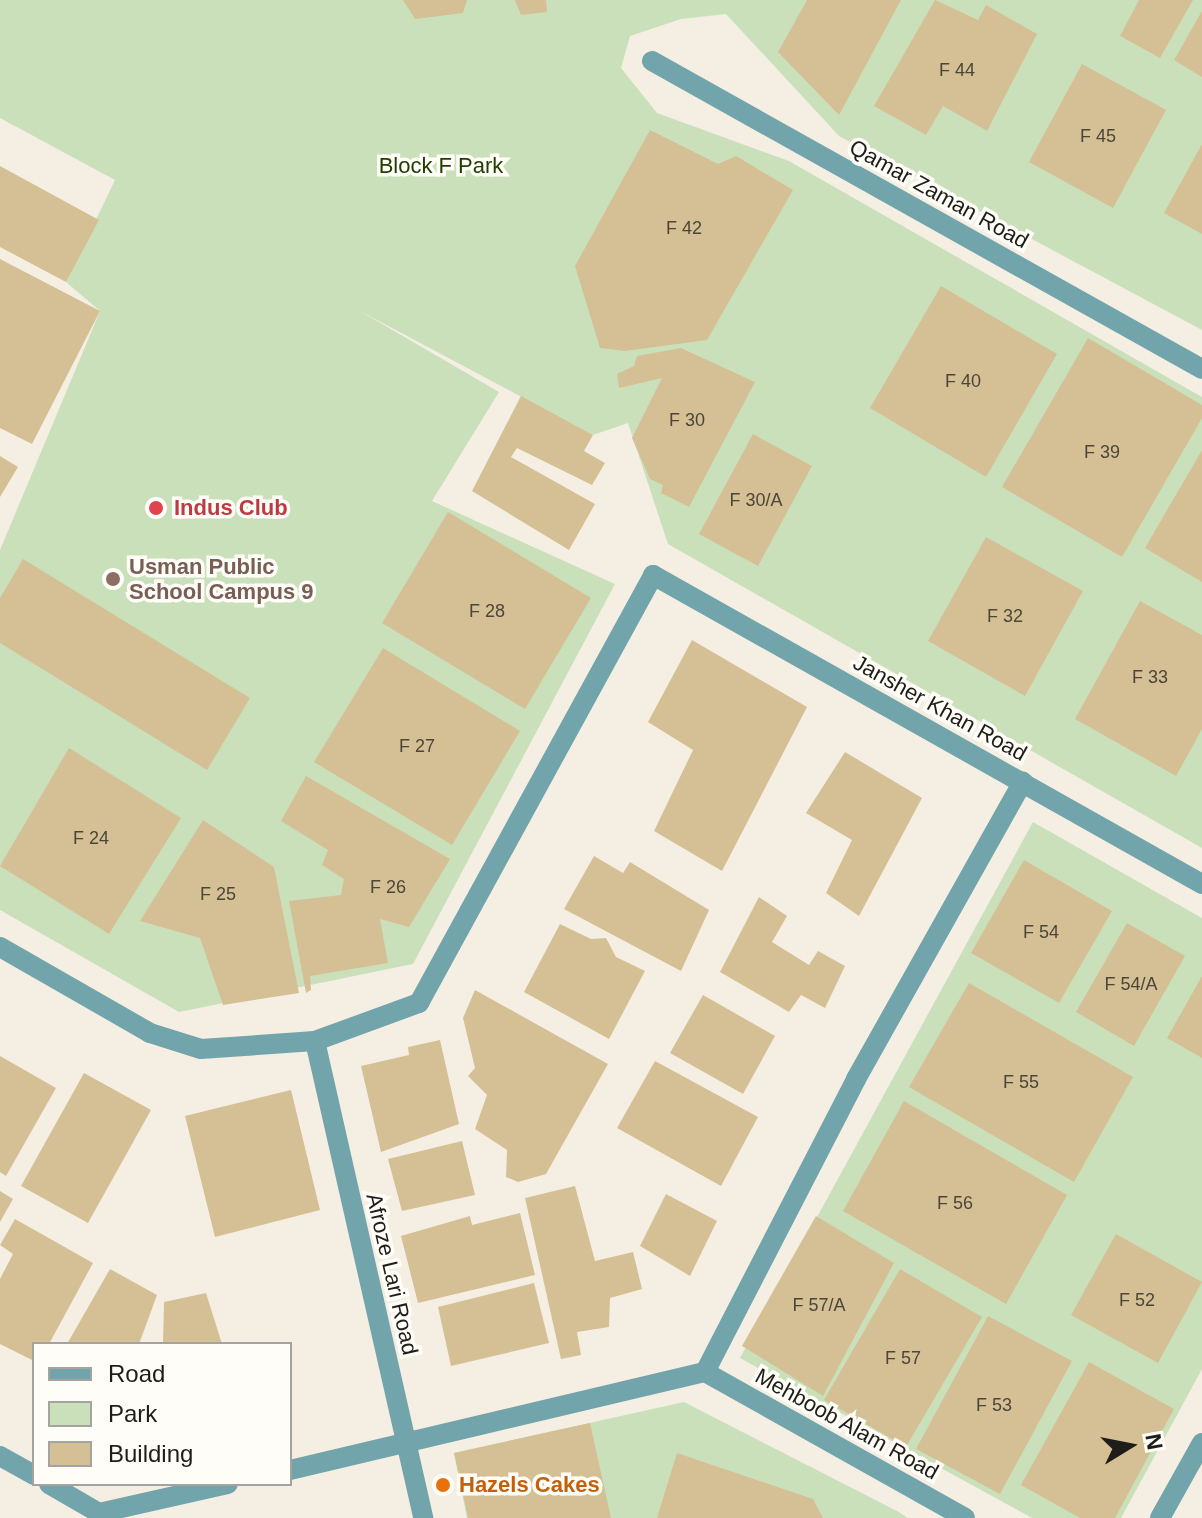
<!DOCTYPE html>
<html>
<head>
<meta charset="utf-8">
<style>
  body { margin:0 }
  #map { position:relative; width:1202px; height:1518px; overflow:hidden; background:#f5efe3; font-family:Helvetica,sans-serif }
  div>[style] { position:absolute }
  .green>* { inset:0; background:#cae0bb }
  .building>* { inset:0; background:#d4c094 }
  .minor>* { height:20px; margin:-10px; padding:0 10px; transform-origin:10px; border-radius:10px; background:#71a4ab }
  .dots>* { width:22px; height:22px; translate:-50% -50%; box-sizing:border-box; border:4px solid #fffdf8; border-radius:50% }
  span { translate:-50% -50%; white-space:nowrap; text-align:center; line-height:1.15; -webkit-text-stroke:7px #fffdf8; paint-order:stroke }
  .number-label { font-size:18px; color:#4c4638 }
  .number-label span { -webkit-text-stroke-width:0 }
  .park-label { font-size:22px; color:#223f00 }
  .street-label { font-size:22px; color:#1f1d19 }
  .health-label { font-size:22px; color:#be3a42; font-weight:700 }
  .left { translate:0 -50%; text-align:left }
  .education-label { font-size:22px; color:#785e54; font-weight:700 }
  .food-label { font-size:22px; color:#c56008; font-weight:700 }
  .legend { position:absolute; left:32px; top:1342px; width:260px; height:144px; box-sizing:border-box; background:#fffdf8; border:2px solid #a5a39f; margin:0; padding:10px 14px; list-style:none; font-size:24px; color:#1f1d19 }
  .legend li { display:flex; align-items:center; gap:16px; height:40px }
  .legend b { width:40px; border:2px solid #a5a39f }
  .north { position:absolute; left:1090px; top:1406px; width:80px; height:80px; -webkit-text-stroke:6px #fffdf8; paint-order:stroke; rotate:80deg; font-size:22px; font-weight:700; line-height:32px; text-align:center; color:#1f1d19 }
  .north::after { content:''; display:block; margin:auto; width:28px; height:36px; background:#1f1d19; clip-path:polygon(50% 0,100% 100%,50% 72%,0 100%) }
</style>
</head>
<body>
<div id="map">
  <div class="green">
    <i style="clip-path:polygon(0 0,1202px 0,1202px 330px,839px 136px,726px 14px,681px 19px,630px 36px,621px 68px,657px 113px,789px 161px,1202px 397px,1202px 848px,668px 544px,628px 423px,593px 435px,360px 311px,499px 392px,432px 501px,615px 584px,413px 964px,179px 1012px,0 910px,0 550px,100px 311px,66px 282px,115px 180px,0 118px)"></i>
    <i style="clip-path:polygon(1033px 822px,1202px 918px,1202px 1369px,1121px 1518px,1032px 1518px,740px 1358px)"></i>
    <i style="clip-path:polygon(684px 1402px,897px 1511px,908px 1518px,467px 1518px,454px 1453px)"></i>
  </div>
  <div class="building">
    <i style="clip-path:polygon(403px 0,467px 0,463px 13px,415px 19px)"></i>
    <i style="clip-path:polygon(515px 0,546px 0,547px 12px,521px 15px)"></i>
    <i style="clip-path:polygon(807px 0,901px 0,839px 115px,778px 52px)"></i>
    <i style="clip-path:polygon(935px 0,978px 20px,986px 5px,1037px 34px,987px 131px,943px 106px,926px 135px,874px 106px)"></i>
    <i style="clip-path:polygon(1139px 0,1193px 0,1160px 58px,1120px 36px)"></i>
    <i style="clip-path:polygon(1202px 11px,1202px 77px,1174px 60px)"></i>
    <i style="clip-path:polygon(1082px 64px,1166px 110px,1113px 208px,1029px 162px)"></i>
    <i style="clip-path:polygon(650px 130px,718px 164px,736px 156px,793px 190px,707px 340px,625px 351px,600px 348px,575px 266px)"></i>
    <i style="clip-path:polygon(1202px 144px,1202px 234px,1164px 213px)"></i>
    <i style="clip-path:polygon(0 166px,99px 220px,66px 282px,0 247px)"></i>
    <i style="clip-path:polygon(0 259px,100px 311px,32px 444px,0 428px)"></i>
    <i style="clip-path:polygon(941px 286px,1057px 354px,986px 477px,870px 408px)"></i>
    <i style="clip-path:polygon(1088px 338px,1202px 405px,1202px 418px,1122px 557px,1002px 487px)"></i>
    <i style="clip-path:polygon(681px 348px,755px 382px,689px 507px,661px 493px,663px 485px,650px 479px,632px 438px,662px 378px,619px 388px,617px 374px,634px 366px,637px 356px)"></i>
    <i style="clip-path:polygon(521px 396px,593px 435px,584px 451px,605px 463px,592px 485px,517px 448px,511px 457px,595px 504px,569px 550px,472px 491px)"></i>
    <i style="clip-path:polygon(753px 434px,812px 466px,758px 566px,699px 534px)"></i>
    <i style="clip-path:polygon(1202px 450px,1202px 582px,1145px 548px)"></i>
    <i style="clip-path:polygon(0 456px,18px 467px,0 497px)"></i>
    <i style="clip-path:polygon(448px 512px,591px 598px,525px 709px,382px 623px)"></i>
    <i style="clip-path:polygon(986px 537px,1083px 591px,1025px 696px,928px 641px)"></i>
    <i style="clip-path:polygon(23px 559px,250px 698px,207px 770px,0 643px,0 598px)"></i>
    <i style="clip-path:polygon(1140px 601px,1202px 635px,1202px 729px,1176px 776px,1075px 719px)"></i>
    <i style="clip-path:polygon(692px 640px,807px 707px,722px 871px,654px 831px,693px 750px,648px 722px)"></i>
    <i style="clip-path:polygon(383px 648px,520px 731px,452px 845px,314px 762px)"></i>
    <i style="clip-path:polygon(69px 748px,181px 818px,109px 934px,0 866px)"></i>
    <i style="clip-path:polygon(845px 752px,922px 798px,859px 916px,826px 893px,852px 840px,806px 813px)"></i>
    <i style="clip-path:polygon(306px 776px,450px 859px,409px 927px,380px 919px,388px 963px,310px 976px,311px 990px,306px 993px,289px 901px,341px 895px,344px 879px,322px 865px,328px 850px,281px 821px)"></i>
    <i style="clip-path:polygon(203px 820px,274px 867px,299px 993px,223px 1005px,200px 938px,140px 921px)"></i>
    <i style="clip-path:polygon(594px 856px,623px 873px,630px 862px,709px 910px,681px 971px,564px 909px)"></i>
    <i style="clip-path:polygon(1024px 860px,1112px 911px,1059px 1003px,971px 953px)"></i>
    <i style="clip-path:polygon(759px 897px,787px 916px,772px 942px,809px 965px,818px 951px,845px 966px,825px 1008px,801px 995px,789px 1012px,720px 972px)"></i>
    <i style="clip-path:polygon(1127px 923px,1185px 956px,1134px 1046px,1076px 1012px)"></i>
    <i style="clip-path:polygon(560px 924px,591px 939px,606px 938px,616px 957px,645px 971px,609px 1039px,524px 992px)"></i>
    <i style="clip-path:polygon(1202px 976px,1202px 1058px,1167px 1038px)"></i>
    <i style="clip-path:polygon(969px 983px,1133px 1077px,1074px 1182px,909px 1087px)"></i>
    <i style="clip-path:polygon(475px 990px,608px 1064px,546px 1174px,518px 1182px,506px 1177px,507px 1150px,475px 1129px,487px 1095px,468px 1076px,475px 1068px,463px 1018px)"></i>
    <i style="clip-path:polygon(703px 995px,775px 1036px,743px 1094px,670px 1053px)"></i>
    <i style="clip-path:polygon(440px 1040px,459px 1124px,381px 1152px,361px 1066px,409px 1055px,408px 1047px)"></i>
    <i style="clip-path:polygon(0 1056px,56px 1088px,6px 1176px,0 1172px)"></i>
    <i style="clip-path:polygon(655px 1061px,758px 1117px,721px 1186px,617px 1128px)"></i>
    <i style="clip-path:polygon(84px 1073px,151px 1110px,88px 1223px,21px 1186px)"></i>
    <i style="clip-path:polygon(291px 1090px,320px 1210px,215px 1237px,185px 1116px)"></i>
    <i style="clip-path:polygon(904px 1101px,1067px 1195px,1006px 1304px,843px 1211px)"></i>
    <i style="clip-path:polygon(462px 1141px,475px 1195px,402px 1211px,388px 1159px)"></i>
    <i style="clip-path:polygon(575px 1186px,595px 1261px,633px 1252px,642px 1289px,610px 1298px,609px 1327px,577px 1332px,581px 1355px,561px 1359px,525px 1198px)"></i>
    <i style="clip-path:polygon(0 1191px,13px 1199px,0 1222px)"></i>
    <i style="clip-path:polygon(666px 1194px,717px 1221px,690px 1276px,640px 1246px)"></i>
    <i style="clip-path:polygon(520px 1213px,535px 1275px,418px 1303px,401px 1236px,470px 1216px,472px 1225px)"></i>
    <i style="clip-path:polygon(816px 1216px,894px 1263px,823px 1396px,742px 1346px)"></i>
    <i style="clip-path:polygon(15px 1219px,93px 1263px,49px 1344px,34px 1344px,34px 1361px,0 1344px,0 1279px,13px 1254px,0 1245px)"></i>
    <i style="clip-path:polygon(1116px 1234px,1202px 1282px,1158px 1363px,1071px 1315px)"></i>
    <i style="clip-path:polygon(110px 1269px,157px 1295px,139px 1344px,67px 1344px)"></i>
    <i style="clip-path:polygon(900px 1269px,982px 1317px,906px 1447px,824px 1400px)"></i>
    <i style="clip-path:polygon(534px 1283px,549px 1343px,451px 1366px,438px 1307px)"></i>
    <i style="clip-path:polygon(206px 1293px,222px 1344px,163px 1344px,164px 1302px)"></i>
    <i style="clip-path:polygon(988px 1316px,1072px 1361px,1000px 1494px,916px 1449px)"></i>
    <i style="clip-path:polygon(1089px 1362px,1174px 1409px,1115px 1518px,1080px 1518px,1021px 1485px)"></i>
    <i style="clip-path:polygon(590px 1423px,611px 1518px,468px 1518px,454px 1453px)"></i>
    <i style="clip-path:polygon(677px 1453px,813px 1499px,823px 1518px,657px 1518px)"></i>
  </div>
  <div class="minor">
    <i style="left:652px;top:61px;width:630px;rotate:29.25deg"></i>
    <i style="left:0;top:947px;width:173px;rotate:29.8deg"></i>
    <i style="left:150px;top:1033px;width:53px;rotate:17.4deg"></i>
    <i style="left:201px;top:1049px;width:114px;rotate:-4deg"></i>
    <i style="left:315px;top:1041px;width:111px;rotate:-20.1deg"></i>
    <i style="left:419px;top:1003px;width:488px;rotate:-61.3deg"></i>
    <i style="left:653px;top:575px;width:630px;rotate:29.37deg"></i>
    <i style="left:315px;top:1041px;width:489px;rotate:77.2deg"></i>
    <i style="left:705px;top:1372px;width:298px;rotate:29.3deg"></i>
    <i style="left:0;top:1456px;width:39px;rotate:29deg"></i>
    <i style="left:290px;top:1470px;width:426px;rotate:-13.3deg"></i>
    <i style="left:705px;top:1372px;width:330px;rotate:-62.7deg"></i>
    <i style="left:856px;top:1079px;width:341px;rotate:-60.7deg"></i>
    <i style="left:49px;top:1484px;width:58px;rotate:30.1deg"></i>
    <i style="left:99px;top:1513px;width:132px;rotate:-12.7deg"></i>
    <i style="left:1160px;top:1518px;width:86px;rotate:-60.8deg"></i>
  </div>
  <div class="dots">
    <i style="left:156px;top:508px;background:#e0444e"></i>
    <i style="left:113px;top:579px;background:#8d6e63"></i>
    <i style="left:443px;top:1485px;background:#e8710a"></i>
  </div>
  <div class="number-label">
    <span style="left:957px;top:70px">F 44</span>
    <span style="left:1098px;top:136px">F 45</span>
    <span style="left:684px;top:228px">F 42</span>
    <span style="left:963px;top:381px">F 40</span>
    <span style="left:687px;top:420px">F 30</span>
    <span style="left:1102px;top:452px">F 39</span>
    <span style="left:756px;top:500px">F 30/A</span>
    <span style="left:487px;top:611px">F 28</span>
    <span style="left:1005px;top:616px">F 32</span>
    <span style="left:1150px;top:677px">F 33</span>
    <span style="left:417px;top:746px">F 27</span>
    <span style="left:91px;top:838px">F 24</span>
    <span style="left:388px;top:887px">F 26</span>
    <span style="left:218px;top:894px">F 25</span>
    <span style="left:1041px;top:932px">F 54</span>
    <span style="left:1131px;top:984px">F 54/A</span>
    <span style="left:1021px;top:1082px">F 55</span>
    <span style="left:955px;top:1203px">F 56</span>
    <span style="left:1137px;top:1300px">F 52</span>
    <span style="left:819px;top:1305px">F 57/A</span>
    <span style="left:903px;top:1358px">F 57</span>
    <span style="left:994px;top:1405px">F 53</span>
  </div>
  <div class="park-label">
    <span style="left:441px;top:166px">Block F Park</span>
  </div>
  <div class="street-label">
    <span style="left:939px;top:194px;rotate:29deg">Qamar Zaman Road</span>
    <span style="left:940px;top:708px;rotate:29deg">Jansher Khan Road</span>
    <span style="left:392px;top:1274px;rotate:77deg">Afroze Lari Road</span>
    <span style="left:847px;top:1424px;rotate:29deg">Mehboob Alam Road</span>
  </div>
  <div class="health-label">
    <span class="left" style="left:174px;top:508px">Indus Club</span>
  </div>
  <div class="education-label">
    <span class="left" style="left:129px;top:579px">Usman Public<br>School Campus 9</span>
  </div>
  <div class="food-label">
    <span class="left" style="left:459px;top:1485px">Hazels Cakes</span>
  </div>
  <ul class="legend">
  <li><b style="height:10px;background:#71a4ab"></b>Road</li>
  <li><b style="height:22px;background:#cae0bb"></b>Park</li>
  <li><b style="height:22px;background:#d4c094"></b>Building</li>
  </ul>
  <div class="north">N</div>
</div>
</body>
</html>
